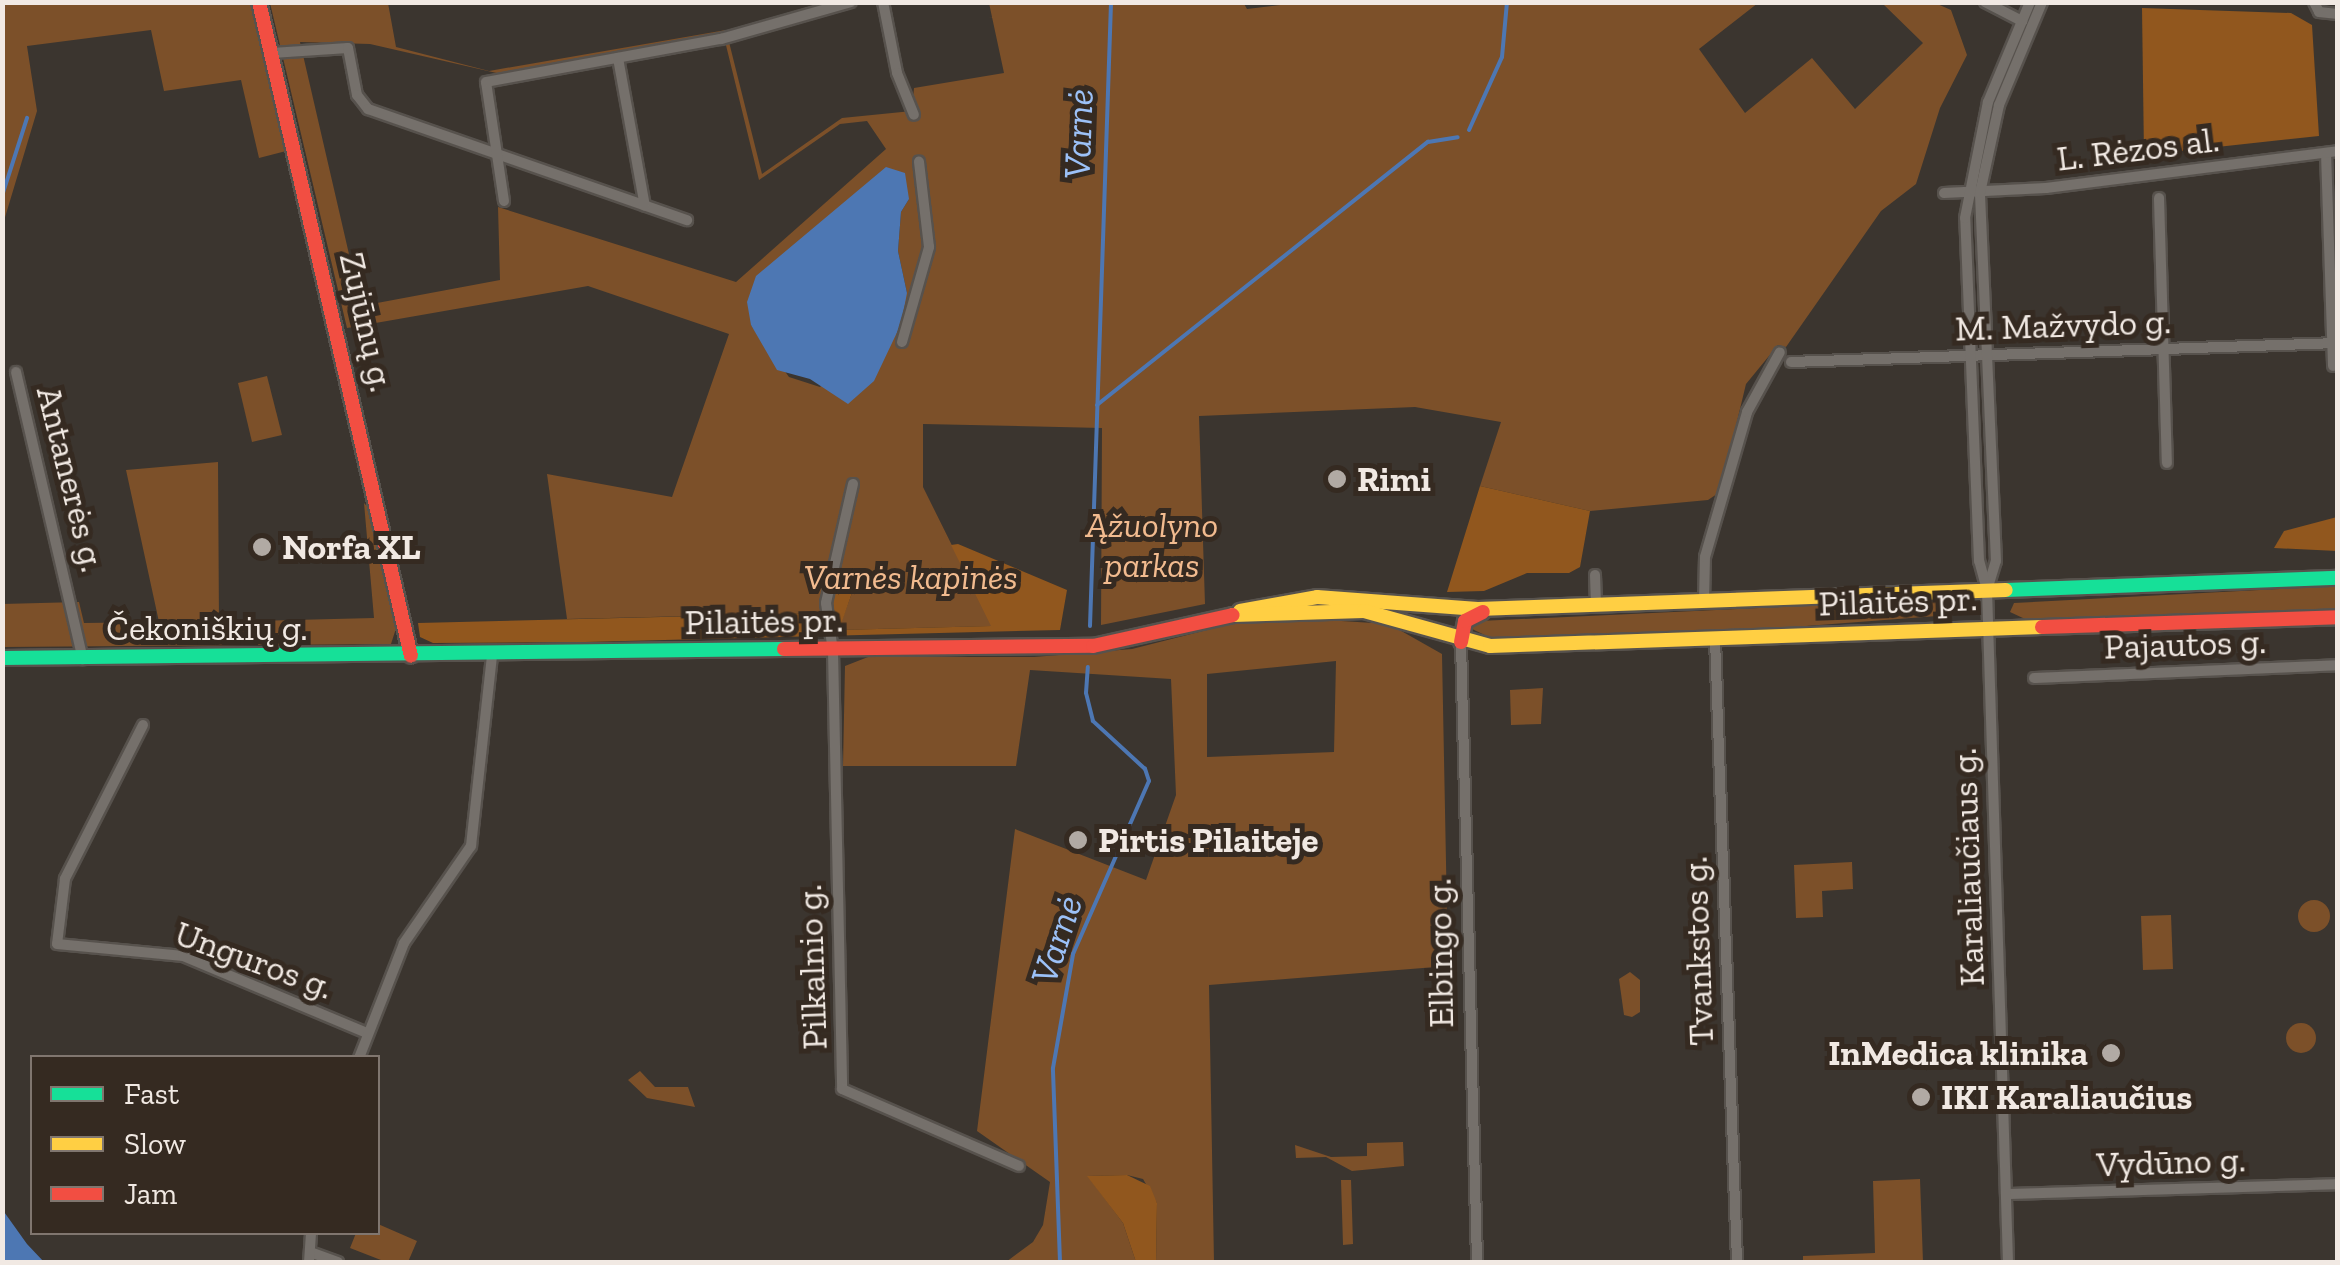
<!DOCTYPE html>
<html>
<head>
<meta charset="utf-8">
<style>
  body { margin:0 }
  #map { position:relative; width:2340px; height:1265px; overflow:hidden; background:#3b352f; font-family:"Zilla Slab",serif }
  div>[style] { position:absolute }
  .green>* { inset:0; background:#7c5029 }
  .round { border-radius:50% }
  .forest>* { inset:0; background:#91571e }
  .water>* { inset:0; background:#4d77b3 }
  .stream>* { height:4px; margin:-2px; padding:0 2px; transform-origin:2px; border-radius:2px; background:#4d77b3 }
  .roads { filter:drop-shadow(2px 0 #57524d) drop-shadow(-2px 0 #57524d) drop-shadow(0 2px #57524d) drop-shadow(0 -2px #57524d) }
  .street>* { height:10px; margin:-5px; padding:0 5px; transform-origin:5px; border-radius:5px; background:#75706b }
  .fast>* { height:14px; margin:-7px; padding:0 7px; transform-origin:7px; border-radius:7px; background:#16e098 }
  .slow>* { height:14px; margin:-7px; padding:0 7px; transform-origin:7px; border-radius:7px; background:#ffcf43 }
  .jam>* { height:14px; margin:-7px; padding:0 7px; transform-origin:7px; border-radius:7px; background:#f24e42 }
  .dots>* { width:28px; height:28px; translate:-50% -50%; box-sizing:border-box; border:5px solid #352a21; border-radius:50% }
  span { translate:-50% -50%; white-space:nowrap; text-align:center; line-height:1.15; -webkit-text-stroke:10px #352a21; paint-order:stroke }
  .street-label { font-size:35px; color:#f1e9e3 }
  .poi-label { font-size:35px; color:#f1e9e3; font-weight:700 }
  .left { translate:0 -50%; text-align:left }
  .right { translate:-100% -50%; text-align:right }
  .park-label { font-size:35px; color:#f2bb8f; font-style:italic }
  .water-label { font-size:38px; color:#9cc1f7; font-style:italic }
  .frame { position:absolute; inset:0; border:5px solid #f1e9e3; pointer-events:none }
  .legend { position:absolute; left:30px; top:1055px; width:350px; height:180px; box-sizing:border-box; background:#352a21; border:2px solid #80766f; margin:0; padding:12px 18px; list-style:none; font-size:30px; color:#f1e9e3 }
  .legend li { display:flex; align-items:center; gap:20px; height:50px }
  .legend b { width:50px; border:2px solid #80766f }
</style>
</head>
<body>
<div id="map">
  <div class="green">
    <i style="clip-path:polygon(evenodd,1243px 2px,1247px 9px,1305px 2px,1758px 3px,1699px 49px,1745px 113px,1812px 58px,1855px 109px,1923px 43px,1882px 3px,1935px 3px,1951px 10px,1967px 55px,1940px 108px,1916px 184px,1881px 211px,1786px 347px,1778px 345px,1746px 384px,1720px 492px,1708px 500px,1590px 511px,1480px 486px,1501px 422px,1415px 407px,1199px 416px,1205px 604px,1101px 625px,1102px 428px,923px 424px,923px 487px,992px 626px,838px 630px,860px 572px,821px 613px,567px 619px,547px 474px,672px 497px,729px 334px,588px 286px,347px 328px,270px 3px,388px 3px,396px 47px,489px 71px,726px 30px,762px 174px,842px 118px,912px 111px,914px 88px,1004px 73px,989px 3px,1243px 2px,723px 33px,759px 180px,840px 124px,867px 121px,886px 149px,736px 282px,498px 207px,500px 280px,361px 306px,300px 42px,370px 44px,501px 74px,723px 33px,1243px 2px,909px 199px,901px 212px,898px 251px,907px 293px,820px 387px,789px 377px,751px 325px,909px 199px)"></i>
    <i style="clip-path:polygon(3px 3px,253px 3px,290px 150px,259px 158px,241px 80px,164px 91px,151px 30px,27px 46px,37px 111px,3px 224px)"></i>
    <i style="clip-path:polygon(267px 376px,282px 435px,252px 442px,238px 383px)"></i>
    <i style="clip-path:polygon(218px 462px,219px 622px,374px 618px,364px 503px,374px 514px,399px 619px,391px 644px,3px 647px,2px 604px,79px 602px,84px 623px,159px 622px,126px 470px)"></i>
    <i style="clip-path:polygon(2337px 586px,2337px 609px,2025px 619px,2010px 612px,2014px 603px)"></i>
    <i style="clip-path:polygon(1950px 599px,1950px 615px,1793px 627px,1493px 639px,1470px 628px,1480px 621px)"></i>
    <i style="clip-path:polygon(evenodd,1262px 616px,1389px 624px,1442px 654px,1448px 966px,1209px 985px,1214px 1262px,1156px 1262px,1157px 1203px,1143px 1179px,1127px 1175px,1088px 1176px,1123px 1223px,1136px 1262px,1006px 1262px,1033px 1242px,1043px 1225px,1050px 1182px,977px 1131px,1015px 829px,1146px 880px,1176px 795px,1171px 679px,1030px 670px,1016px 766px,843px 766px,845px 666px,868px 657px,1034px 657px,1132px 649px,1262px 616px,1336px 661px,1334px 752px,1207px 757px,1207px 674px,1336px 661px)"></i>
    <i style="clip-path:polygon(1543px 688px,1541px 724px,1511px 725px,1510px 690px)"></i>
    <i style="clip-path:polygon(1852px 862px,1853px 889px,1822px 891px,1823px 917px,1796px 918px,1794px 865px)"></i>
    <i class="round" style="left:2298px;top:900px;width:32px;height:32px"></i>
    <i style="clip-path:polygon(2171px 915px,2173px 969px,2143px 970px,2141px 916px)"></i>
    <i style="clip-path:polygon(1630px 972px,1640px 980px,1640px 1012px,1632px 1017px,1624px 1015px,1619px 979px)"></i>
    <i class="round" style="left:2286px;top:1023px;width:30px;height:30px"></i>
    <i style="clip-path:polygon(640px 1071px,655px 1087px,688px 1087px,695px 1107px,647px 1098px,628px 1080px)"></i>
    <i style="clip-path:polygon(1403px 1142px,1404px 1166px,1352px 1171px,1326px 1157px,1296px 1158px,1295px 1145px,1331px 1157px,1367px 1156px,1367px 1143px)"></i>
    <i style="clip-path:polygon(1920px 1179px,1923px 1262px,1803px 1262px,1803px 1256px,1875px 1253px,1873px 1181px)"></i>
    <i style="clip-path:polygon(1341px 1180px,1351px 1180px,1353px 1244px,1343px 1245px)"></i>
    <i style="clip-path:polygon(378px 1224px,417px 1241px,408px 1262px,386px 1262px,350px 1248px,356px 1233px,378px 1232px)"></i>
  </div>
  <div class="forest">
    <i style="clip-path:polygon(2142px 8px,2291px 13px,2312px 25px,2319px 136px,2144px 155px)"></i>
    <i style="clip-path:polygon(1480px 486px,1590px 511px,1580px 567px,1569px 573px,1527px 573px,1484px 591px,1447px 592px)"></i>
    <i style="clip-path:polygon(2337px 517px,2337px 551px,2274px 548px,2284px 531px)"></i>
    <i style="clip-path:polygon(958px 544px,1067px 590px,1060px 630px,585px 642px,433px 643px,420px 637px,418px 623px,821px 613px,842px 577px,860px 570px,839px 630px,991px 626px,951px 545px)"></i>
    <i style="clip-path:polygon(1127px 1175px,1150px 1186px,1157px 1203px,1156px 1262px,1136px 1262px,1123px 1223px,1087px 1176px)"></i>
  </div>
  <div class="water">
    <i style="clip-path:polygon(886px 167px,905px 173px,909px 199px,901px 212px,898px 251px,907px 293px,901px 324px,874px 381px,848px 404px,810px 379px,777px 370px,751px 325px,747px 302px,756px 276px)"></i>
    <i style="clip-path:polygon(2px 1209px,27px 1244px,44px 1262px,3px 1262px)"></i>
  </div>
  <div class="stream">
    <i style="left:1469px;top:130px;width:80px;rotate:-65.7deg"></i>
    <i style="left:1502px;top:57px;width:55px;rotate:-84.8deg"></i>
    <i style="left:2px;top:196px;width:82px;rotate:-72.2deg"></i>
    <i style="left:1097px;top:405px;width:423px;rotate:-38.5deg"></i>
    <i style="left:1428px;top:142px;width:30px;rotate:-9deg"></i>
    <i style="left:1090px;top:626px;width:624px;rotate:-88.07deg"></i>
    <i style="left:1060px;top:1262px;width:194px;rotate:-92.1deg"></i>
    <i style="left:1053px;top:1068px;width:116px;rotate:-80deg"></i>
    <i style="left:1073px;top:954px;width:189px;rotate:-66.3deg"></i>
    <i style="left:1149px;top:781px;width:13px;rotate:-108deg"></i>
    <i style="left:1145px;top:769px;width:71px;rotate:-137.3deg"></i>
    <i style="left:1093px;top:721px;width:29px;rotate:-104deg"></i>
    <i style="left:1086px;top:693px;width:26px;rotate:-86deg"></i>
  </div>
  <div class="roads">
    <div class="street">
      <i style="left:883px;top:2px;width:72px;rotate:78.8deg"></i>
      <i style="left:897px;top:73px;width:45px;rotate:68deg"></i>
      <i style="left:1985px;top:2px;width:42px;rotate:27.2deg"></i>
      <i style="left:2314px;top:2px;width:11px;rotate:63deg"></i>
      <i style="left:2319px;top:12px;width:19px;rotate:6deg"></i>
      <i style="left:272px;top:53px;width:76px;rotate:-3.8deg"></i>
      <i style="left:348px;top:48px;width:48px;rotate:79.2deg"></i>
      <i style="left:357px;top:95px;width:18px;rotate:52deg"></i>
      <i style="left:368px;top:109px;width:338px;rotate:19.2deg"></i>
      <i style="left:618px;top:58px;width:150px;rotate:79.7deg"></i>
      <i style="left:2326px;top:153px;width:213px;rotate:88.1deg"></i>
      <i style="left:1944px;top:193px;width:102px;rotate:-2.8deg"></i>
      <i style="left:2046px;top:188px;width:294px;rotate:-7.2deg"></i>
      <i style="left:2159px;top:198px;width:265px;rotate:88.3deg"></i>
      <i style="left:504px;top:201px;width:120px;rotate:-98.6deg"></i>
      <i style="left:486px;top:82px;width:239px;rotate:-10.4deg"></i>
      <i style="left:721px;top:39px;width:135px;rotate:-15.9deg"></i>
      <i style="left:902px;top:342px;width:99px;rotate:-74.1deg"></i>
      <i style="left:929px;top:247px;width:86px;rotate:-96.7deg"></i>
      <i style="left:1791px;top:362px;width:547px;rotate:-1.99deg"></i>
      <i style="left:16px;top:372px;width:295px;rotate:76.9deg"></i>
      <i style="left:853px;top:484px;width:122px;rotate:102.8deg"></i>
      <i style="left:826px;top:603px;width:49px;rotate:81.7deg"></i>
      <i style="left:833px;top:651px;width:438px;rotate:88.8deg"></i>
      <i style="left:842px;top:1089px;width:193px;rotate:23.5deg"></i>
      <i style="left:1595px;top:575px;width:30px;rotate:88deg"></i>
      <i style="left:1987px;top:590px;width:30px;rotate:-73deg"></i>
      <i style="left:1996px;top:561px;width:368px;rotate:-92.5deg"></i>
      <i style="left:1980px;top:193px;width:90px;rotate:-77.8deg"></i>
      <i style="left:1999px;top:105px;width:112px;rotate:-67.3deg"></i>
      <i style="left:1704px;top:601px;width:44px;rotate:-88.7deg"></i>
      <i style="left:1705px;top:557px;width:151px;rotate:-73.8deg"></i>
      <i style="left:1747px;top:412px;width:68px;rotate:-61.2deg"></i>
      <i style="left:1715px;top:638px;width:624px;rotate:87.98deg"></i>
      <i style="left:1461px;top:642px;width:620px;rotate:88.52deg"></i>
      <i style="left:2034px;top:678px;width:304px;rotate:-2.4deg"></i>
      <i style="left:143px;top:725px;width:173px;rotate:116.9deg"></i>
      <i style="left:65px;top:879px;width:65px;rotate:97deg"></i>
      <i style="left:57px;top:944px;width:127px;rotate:5.4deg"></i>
      <i style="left:183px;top:956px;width:199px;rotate:22.7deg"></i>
      <i style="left:359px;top:1058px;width:123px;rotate:-68.6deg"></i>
      <i style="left:404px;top:943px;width:118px;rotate:-55.4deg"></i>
      <i style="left:471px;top:846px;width:192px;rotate:-83.7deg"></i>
      <i style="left:2006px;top:1194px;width:332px;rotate:-1.7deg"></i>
      <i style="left:310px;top:1252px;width:30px;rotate:20deg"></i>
      <i style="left:309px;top:1262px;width:30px;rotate:-86deg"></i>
      <i style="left:2008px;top:1262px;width:672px;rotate:-91.79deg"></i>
      <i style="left:1987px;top:590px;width:30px;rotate:-105deg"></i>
      <i style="left:1979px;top:561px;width:343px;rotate:-92.3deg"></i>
      <i style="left:1965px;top:218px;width:118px;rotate:-78.8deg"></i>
      <i style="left:1988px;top:102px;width:108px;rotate:-67.2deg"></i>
    </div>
    <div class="fast">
      <i style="left:2006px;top:590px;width:332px;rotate:-2.1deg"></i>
      <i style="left:2px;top:658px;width:782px;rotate:-0.66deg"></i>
    </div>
    <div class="slow">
      <i style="left:1240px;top:611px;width:78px;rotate:-10.3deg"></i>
      <i style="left:1317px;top:597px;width:161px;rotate:4.3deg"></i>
      <i style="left:1478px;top:609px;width:528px;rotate:-2.06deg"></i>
      <i style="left:1233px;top:615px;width:131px;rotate:-1.7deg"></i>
      <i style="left:1364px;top:611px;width:131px;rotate:15.5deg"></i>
      <i style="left:1490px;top:646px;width:552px;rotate:-1.97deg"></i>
    </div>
    <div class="jam">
      <i style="left:259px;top:2px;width:671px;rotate:76.92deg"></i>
      <i style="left:2042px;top:627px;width:296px;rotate:-1.9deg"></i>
      <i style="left:1461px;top:642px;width:21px;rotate:-79deg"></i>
      <i style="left:1465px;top:621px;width:20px;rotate:-27deg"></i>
      <i style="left:784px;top:649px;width:309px;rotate:-0.6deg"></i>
      <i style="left:1093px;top:646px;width:143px;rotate:-12.5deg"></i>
    </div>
  </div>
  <div class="dots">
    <i style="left:1337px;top:479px;background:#b1aaa4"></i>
    <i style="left:262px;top:547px;background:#b1aaa4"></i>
    <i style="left:1078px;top:840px;background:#b1aaa4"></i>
    <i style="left:2111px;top:1053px;background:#b1aaa4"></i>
    <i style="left:1921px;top:1097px;background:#b1aaa4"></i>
  </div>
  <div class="street-label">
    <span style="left:2138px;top:149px;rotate:-7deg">L. Rėzos al.</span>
    <span style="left:367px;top:322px;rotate:77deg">Zujūnų g.</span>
    <span style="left:2063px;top:325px;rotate:-2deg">M. Mažvydo g.</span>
    <span style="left:71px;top:479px;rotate:76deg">Antanerės g.</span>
    <span style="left:1898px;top:601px;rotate:-2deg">Pilaitės pr.</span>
    <span style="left:764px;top:621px;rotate:-1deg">Pilaitės pr.</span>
    <span style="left:207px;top:628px">Čekoniškių g.</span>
    <span style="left:2185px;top:644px;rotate:-2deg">Pajautos g.</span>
    <span style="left:1968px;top:867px;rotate:-92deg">Karaliaučiaus g.</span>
    <span style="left:1698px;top:951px;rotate:-92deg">Tvankstos g.</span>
    <span style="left:1440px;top:953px;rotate:-91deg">Elbingo g.</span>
    <span style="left:254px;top:960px;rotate:20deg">Unguros g.</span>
    <span style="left:812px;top:967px;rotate:-92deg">Pilkalnio g.</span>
    <span style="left:2171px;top:1162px;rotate:-2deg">Vydūno g.</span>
  </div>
  <div class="poi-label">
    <span class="left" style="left:1357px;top:479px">Rimi</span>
    <span class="left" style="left:282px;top:547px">Norfa XL</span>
    <span class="left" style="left:1098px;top:840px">Pirtis Pilaiteje</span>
    <span class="right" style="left:2088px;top:1053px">InMedica klinika</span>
    <span class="left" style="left:1941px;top:1097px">IKI Karaliaučius</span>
  </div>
  <div class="park-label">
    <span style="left:1152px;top:545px">Ąžuolyno<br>parkas</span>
    <span style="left:911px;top:577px">Varnės kapinės</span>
  </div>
  <div class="water-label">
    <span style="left:1079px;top:134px;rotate:-88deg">Varnė</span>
    <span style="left:1057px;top:940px;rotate:-72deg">Varnė</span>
  </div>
  <div class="frame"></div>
  <ul class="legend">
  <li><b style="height:12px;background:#16e098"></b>Fast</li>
  <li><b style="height:12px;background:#ffcf43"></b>Slow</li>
  <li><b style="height:12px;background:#f24e42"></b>Jam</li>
  </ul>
</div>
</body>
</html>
